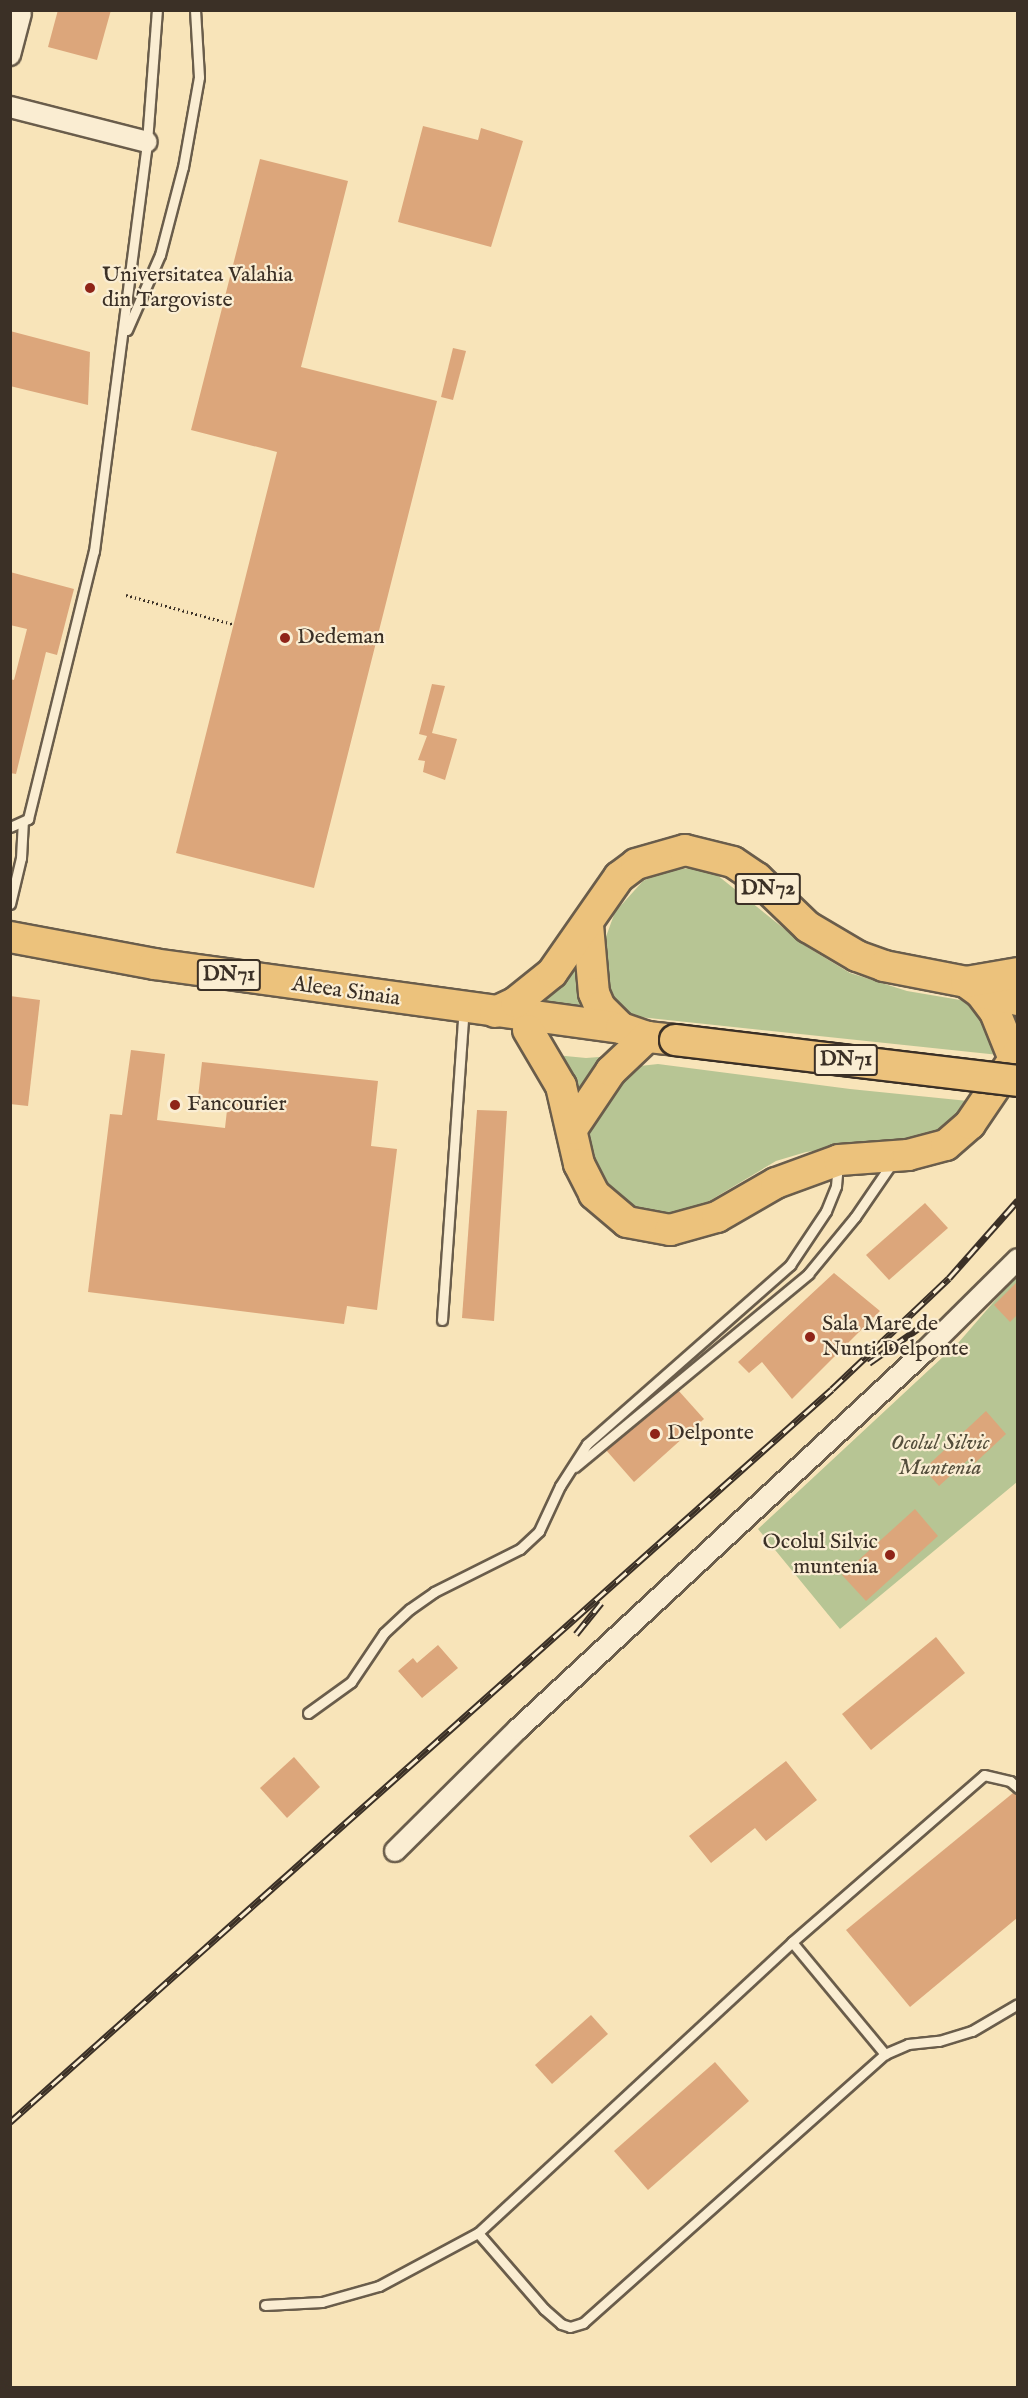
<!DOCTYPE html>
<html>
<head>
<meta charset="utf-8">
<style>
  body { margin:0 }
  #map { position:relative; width:1028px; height:2398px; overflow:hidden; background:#f8e4b9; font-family:"IM FELL English",serif }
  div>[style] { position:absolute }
  .green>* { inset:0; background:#b7c594 }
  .building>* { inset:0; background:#dca67b }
  .path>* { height:3px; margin-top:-1.5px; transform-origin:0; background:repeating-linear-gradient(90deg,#3b3026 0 1.5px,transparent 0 4.5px) }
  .roads { filter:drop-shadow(2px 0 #6a5d4b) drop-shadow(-2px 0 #6a5d4b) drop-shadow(0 2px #6a5d4b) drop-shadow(0 -2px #6a5d4b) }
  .lane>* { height:9px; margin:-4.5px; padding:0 4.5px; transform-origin:4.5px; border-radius:4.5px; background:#faedd2 }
  .street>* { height:20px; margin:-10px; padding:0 10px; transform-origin:10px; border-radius:10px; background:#faedd2 }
  .primary>* { height:30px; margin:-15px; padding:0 15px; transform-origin:15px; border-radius:15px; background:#ecc27c }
  .rail>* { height:7px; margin-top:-3.5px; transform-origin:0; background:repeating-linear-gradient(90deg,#faedd2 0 14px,#3b3026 0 28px); box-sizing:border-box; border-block:2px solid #3b3026 }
  .bridges { filter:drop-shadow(2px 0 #3b3026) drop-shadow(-2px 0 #3b3026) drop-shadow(0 2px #3b3026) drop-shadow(0 -2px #3b3026) }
  .primary-bridge>* { height:30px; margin:-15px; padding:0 15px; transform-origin:15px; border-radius:15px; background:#ecc27c }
  .dots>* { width:16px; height:16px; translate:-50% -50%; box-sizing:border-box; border:3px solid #faedd2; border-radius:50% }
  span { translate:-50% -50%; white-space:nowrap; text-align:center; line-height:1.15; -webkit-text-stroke:4.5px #faedd2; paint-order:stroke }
  .shield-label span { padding:2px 4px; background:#faedd2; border:2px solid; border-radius:4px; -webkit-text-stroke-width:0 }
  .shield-label { font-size:21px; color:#3b3026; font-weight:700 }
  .poi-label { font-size:22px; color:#3b3026 }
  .left { translate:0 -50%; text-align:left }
  .right { translate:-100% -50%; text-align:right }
  .street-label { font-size:22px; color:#3b3026 }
  .park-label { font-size:22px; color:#544e3c; font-style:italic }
  .frame { position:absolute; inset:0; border:12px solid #3b3026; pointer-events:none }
</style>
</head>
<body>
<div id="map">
  <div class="green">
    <i style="clip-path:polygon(692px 868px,712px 871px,807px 947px,850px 973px,907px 991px,978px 1003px,999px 1055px,630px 1016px,605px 994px,600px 953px,615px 912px,643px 881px,665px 871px)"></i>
    <i style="clip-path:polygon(578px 964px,592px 1010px,536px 1007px,561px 988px)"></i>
    <i style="clip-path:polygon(555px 1055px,586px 1058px,612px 1056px,575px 1106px)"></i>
    <i style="clip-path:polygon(658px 1064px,850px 1089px,968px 1101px,965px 1112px,945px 1132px,920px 1139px,806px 1152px,776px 1161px,699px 1207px,670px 1216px,650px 1214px,612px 1194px,593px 1170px,587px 1136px,598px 1106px,620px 1078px,640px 1066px)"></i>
    <i style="clip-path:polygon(1017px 1275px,1017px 1482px,840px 1629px,758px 1529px,959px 1342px)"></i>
  </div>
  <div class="building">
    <i style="clip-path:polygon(58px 10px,111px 10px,97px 60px,48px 47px)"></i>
    <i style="clip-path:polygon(423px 126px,478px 140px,481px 128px,523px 141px,491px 247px,398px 222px)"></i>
    <i style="clip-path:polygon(260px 159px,348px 181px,301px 367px,437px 401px,314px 888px,176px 853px,277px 452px,191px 430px)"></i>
    <i style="clip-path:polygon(10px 331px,90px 352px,88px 405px,10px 386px)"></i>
    <i style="clip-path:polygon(453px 348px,466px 351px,453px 400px,441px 397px)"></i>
    <i style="clip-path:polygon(10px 572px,74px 589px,57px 655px,46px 652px,16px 774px,10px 773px,10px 679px,14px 680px,27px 629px,10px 625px)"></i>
    <i style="clip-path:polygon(432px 684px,445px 686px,432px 733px,457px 739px,445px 780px,423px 772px,425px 761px,418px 760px,427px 736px,419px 734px)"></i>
    <i style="clip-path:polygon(10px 996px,40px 1000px,28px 1106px,10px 1104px)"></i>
    <i style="clip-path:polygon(131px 1050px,165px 1054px,157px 1120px,225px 1128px,228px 1101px,198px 1097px,202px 1062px,378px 1081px,371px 1146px,397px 1149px,377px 1310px,347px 1306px,344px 1324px,88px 1292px,110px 1114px,122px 1115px)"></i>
    <i style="clip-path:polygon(477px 1110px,507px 1111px,494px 1321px,462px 1318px)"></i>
    <i style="clip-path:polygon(925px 1203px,948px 1228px,889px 1280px,866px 1255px)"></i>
    <i style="clip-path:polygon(834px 1273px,880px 1311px,792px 1399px,762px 1362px,749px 1373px,738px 1362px)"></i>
    <i style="clip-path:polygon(1017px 1282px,1017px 1315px,1010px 1322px,994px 1305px)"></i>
    <i style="clip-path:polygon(678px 1390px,704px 1419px,634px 1482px,606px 1450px)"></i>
    <i style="clip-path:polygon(986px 1411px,1006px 1434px,975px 1463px,970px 1458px,939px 1486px,924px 1469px)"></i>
    <i style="clip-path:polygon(915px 1509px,938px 1536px,866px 1601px,842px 1575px)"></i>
    <i style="clip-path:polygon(936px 1637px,965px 1673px,871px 1750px,842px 1714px)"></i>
    <i style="clip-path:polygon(438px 1645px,458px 1668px,422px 1698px,398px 1671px,413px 1658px,417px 1663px)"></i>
    <i style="clip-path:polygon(294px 1757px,320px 1787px,287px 1818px,260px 1788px)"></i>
    <i style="clip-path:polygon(786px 1761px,817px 1800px,766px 1841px,755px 1828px,711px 1863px,689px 1836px)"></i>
    <i style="clip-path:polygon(1013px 1793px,1017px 1795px,1017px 1918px,910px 2007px,846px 1930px)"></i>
    <i style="clip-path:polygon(591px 2015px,608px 2034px,552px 2084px,535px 2065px)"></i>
    <i style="clip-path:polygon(715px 2062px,749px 2101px,648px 2190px,614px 2151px)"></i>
  </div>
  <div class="path">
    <i style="left:126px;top:595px;width:111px;rotate:15.2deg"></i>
  </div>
  <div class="roads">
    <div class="lane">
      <i style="left:127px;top:330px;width:82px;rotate:-66.3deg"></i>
      <i style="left:160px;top:255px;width:91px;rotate:-75.4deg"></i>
      <i style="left:183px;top:167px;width:91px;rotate:-79.9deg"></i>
      <i style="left:199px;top:77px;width:67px;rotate:-93.4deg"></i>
      <i style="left:10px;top:827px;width:20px;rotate:-24deg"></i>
      <i style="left:28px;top:819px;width:276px;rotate:-76.2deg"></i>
      <i style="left:94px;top:551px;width:412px;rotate:-82.6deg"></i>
      <i style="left:147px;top:142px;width:132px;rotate:-85.7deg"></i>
      <i style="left:10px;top:904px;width:47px;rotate:-76.6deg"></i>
      <i style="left:21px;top:858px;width:34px;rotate:-87deg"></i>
      <i style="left:442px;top:1320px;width:300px;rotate:-86deg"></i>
      <i style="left:575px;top:1467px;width:303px;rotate:-39.6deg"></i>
      <i style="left:808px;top:1274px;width:74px;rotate:-50.5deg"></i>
      <i style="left:855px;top:1217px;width:65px;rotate:-55.6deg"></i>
      <i style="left:308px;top:1713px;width:53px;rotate:-35.8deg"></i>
      <i style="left:351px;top:1682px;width:59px;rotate:-56deg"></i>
      <i style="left:384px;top:1633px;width:35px;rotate:-43deg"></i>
      <i style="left:410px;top:1609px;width:29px;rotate:-35deg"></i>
      <i style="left:434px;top:1592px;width:96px;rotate:-26.6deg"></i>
      <i style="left:520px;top:1549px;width:26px;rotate:-43deg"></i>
      <i style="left:539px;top:1531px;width:50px;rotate:-65deg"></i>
      <i style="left:560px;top:1486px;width:50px;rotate:-57.3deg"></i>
      <i style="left:587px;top:1444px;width:271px;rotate:-41.4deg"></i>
      <i style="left:790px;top:1265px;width:65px;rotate:-56.3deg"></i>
      <i style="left:826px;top:1211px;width:27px;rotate:-68deg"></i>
      <i style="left:836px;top:1186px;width:21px;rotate:-85deg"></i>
      <i style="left:792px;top:1942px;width:146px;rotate:50.3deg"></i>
      <i style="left:478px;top:2233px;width:101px;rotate:49deg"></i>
      <i style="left:544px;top:2309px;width:23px;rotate:41deg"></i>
      <i style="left:561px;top:2324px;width:9px;rotate:18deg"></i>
      <i style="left:570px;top:2327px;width:14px;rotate:-17deg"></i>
      <i style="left:583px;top:2323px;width:404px;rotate:-41.7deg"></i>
      <i style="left:885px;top:2054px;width:25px;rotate:-23deg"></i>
      <i style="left:908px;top:2044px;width:31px;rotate:-6deg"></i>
      <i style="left:939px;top:2041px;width:34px;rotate:-17deg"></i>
      <i style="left:972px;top:2031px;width:53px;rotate:-30.4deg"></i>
      <i style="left:265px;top:2305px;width:57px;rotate:-3deg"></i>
      <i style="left:322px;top:2302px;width:59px;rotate:-15.7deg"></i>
      <i style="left:379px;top:2286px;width:112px;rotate:-28.2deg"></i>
      <i style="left:478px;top:2233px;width:428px;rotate:-42.8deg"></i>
      <i style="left:792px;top:1942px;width:254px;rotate:-41deg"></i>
      <i style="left:984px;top:1775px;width:27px;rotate:13deg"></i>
      <i style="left:1010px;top:1781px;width:11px;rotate:41deg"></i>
    </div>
    <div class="street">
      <i style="left:10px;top:55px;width:43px;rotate:-75.3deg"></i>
      <i style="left:10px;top:107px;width:141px;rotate:14.3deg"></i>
      <i style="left:395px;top:1851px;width:173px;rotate:-44.8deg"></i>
      <i style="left:518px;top:1729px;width:554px;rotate:-42.88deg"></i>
      <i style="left:924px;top:1352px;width:132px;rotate:-44.7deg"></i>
    </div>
    <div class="primary">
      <i style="left:588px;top:925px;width:68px;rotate:85deg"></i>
      <i style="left:594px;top:993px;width:15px;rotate:67deg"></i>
      <i style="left:600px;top:1007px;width:30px;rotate:45deg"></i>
      <i style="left:10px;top:937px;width:147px;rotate:10.6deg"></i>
      <i style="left:154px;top:964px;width:471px;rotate:7.8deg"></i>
      <i style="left:621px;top:1028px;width:28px;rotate:19deg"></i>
      <i style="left:647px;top:1037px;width:28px;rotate:6deg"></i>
      <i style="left:966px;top:982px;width:17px;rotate:36deg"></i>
      <i style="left:980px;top:992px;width:25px;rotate:53deg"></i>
      <i style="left:995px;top:1012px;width:51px;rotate:68deg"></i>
      <i style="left:980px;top:992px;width:39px;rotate:12deg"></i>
      <i style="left:495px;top:1012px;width:23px;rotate:-25deg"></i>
      <i style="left:516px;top:1002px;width:46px;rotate:-38.9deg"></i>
      <i style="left:552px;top:973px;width:117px;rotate:-55.1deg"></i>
      <i style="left:619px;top:877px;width:21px;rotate:-37deg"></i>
      <i style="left:636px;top:864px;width:51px;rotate:-15.9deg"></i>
      <i style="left:685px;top:850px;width:49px;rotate:14deg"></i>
      <i style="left:733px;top:862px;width:29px;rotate:34deg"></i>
      <i style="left:757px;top:878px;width:71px;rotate:43.9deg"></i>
      <i style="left:808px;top:927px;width:57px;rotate:30.6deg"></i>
      <i style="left:857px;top:956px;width:29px;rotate:20deg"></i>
      <i style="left:884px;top:966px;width:84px;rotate:11deg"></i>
      <i style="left:966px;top:982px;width:53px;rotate:-9.8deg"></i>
      <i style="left:528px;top:1030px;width:65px;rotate:59.5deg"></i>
      <i style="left:561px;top:1086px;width:80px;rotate:77deg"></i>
      <i style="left:579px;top:1164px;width:34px;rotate:63deg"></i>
      <i style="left:594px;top:1194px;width:43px;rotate:40.3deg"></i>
      <i style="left:627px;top:1222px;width:44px;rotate:10.5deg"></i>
      <i style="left:670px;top:1230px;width:49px;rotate:-15.5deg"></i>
      <i style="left:717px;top:1217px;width:68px;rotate:-30deg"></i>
      <i style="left:776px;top:1183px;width:67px;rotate:-20.1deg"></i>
      <i style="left:839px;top:1160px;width:69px;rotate:-4.1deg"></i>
      <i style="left:908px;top:1155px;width:39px;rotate:-15deg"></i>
      <i style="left:946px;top:1145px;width:32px;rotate:-41deg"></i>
      <i style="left:970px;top:1124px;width:86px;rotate:-55.9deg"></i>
      <i style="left:572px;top:1129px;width:70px;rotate:-56.1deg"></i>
      <i style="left:611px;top:1071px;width:50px;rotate:-43.4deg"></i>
    </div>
  </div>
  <div class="rail">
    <i style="left:869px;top:1363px;width:70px;rotate:-35.1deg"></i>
    <i style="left:576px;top:1634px;width:40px;rotate:-51deg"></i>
    <i style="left:10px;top:2122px;width:1101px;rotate:-41.72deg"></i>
    <i style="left:832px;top:1389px;width:161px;rotate:-43.5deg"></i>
    <i style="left:949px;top:1278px;width:104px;rotate:-48.5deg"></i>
  </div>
  <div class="bridges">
    <div class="primary-bridge">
      <i style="left:675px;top:1040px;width:345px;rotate:6.8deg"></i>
    </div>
  </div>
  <div class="dots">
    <i style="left:90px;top:288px;background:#8f2418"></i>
    <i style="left:285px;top:638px;background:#8f2418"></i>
    <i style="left:175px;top:1105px;background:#8f2418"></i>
    <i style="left:810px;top:1337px;background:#8f2418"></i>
    <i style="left:655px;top:1434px;background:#8f2418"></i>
    <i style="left:890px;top:1555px;background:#8f2418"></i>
  </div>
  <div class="shield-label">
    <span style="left:768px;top:889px">DN72</span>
    <span style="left:229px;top:975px">DN71</span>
    <span style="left:846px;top:1060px">DN71</span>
  </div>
  <div class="poi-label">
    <span class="left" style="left:102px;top:288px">Universitatea Valahia<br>din Targoviste</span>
    <span class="left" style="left:297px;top:638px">Dedeman</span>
    <span class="left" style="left:187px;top:1105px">Fancourier</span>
    <span class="left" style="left:822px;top:1337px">Sala Mare de<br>Nunti Delponte</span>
    <span class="left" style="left:667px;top:1434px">Delponte</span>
    <span class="right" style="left:878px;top:1555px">Ocolul Silvic<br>muntenia</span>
  </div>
  <div class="street-label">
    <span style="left:346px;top:992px;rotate:8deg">Aleea Sinaia</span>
  </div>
  <div class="park-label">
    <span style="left:940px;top:1456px">Ocolul Silvic<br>Muntenia</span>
  </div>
  <div class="frame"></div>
</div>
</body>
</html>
